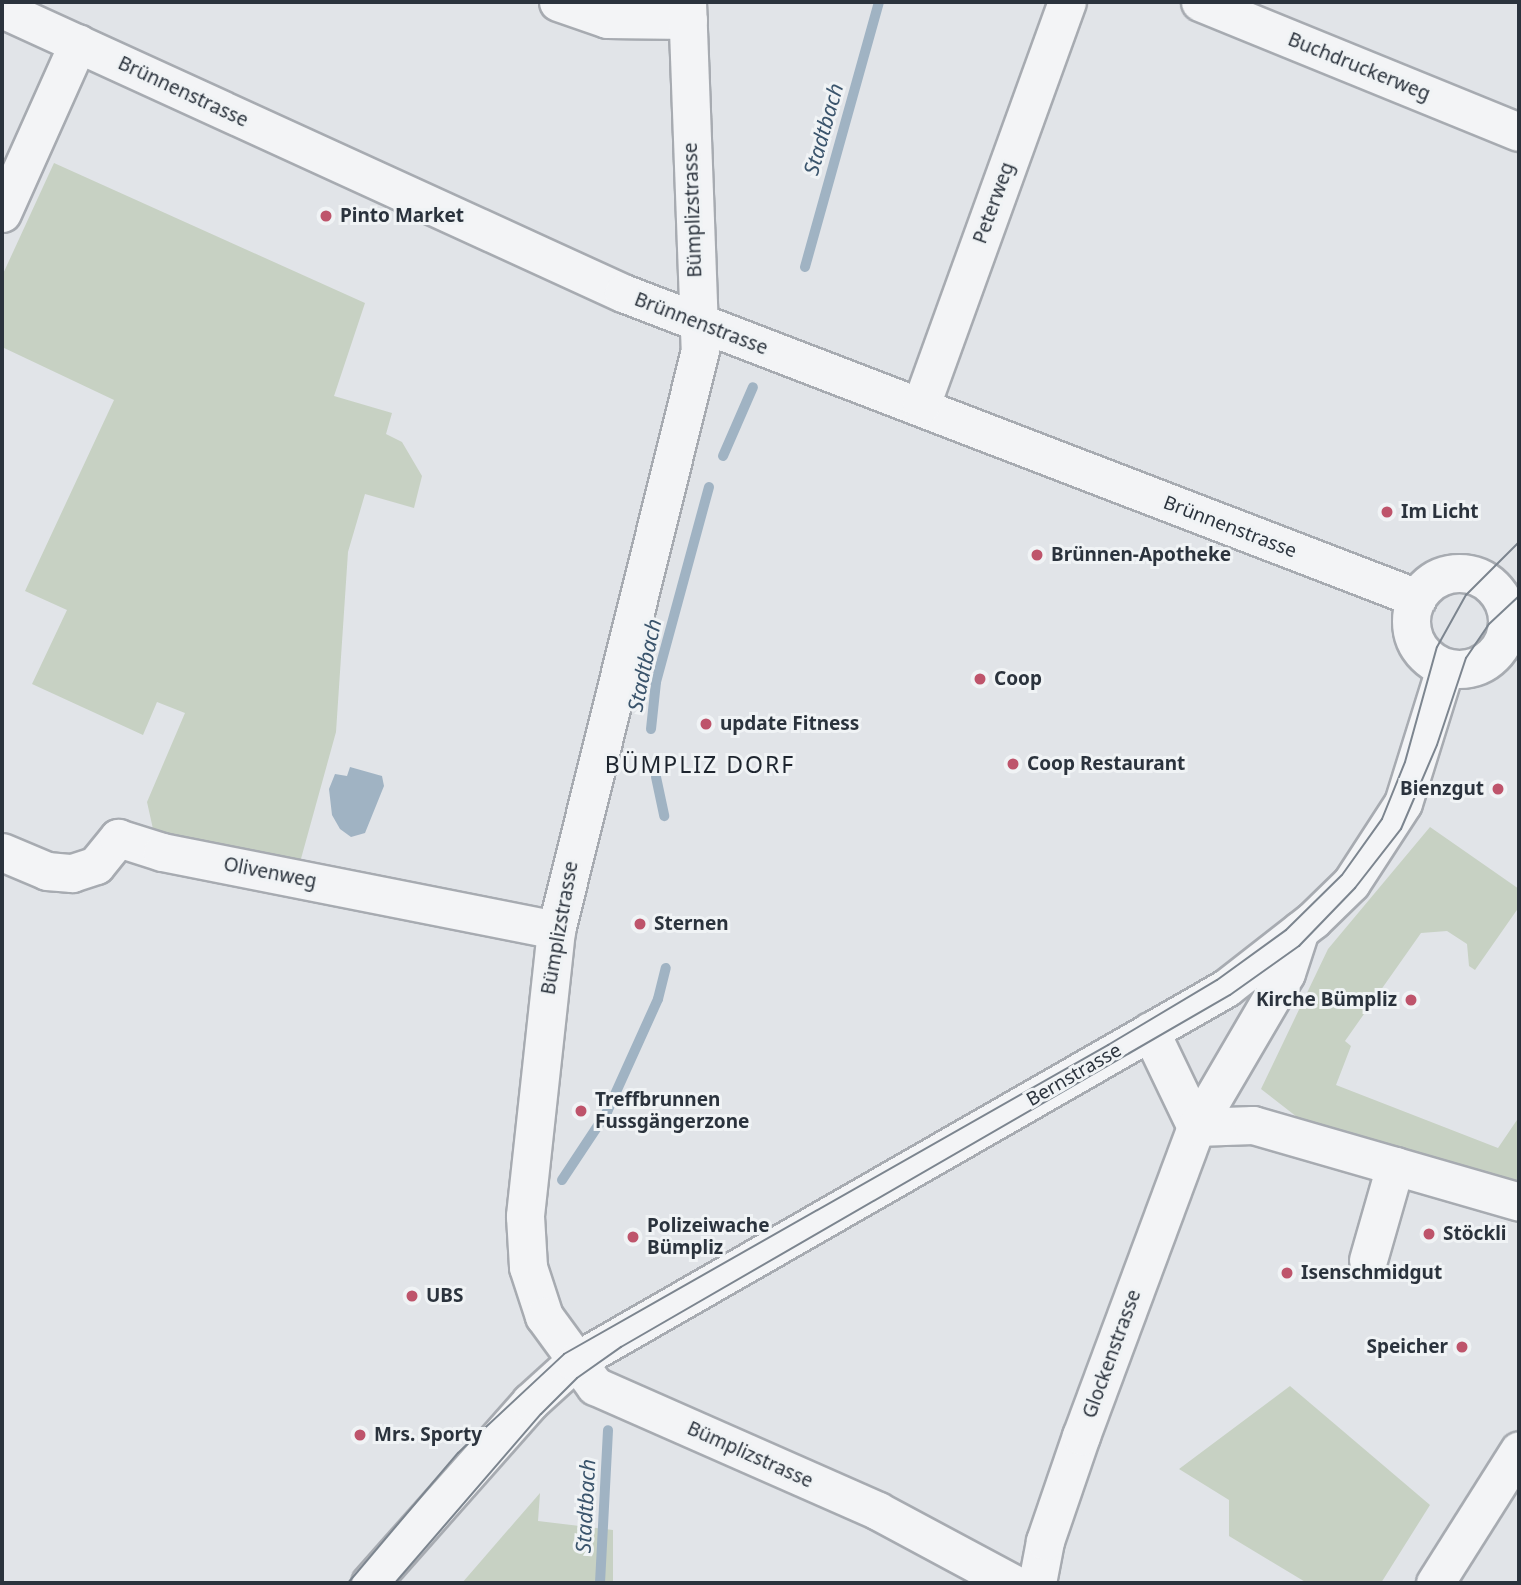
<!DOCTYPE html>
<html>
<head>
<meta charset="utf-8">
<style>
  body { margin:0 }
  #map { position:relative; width:1521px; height:1585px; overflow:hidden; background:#e1e4e8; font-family:"Noto Sans",sans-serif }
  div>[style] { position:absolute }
  .green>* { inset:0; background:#c7d1c3 }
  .water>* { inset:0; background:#a0b3c3 }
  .stream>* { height:10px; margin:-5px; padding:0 5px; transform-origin:5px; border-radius:5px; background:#a0b3c3 }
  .roads { filter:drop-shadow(2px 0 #a7abb1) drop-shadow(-2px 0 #a7abb1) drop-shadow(0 2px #a7abb1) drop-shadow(0 -2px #a7abb1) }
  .minor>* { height:37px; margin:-18.5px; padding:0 18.5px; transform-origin:18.5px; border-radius:18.5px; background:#f3f4f6 }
  .minor>.ring { margin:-18.5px; padding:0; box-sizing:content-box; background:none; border:37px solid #f3f4f6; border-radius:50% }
  .tram>* { height:2px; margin:-1px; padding:0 1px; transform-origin:1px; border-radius:1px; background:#7c858f }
  .dots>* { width:19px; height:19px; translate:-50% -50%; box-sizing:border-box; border:4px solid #f0f3f5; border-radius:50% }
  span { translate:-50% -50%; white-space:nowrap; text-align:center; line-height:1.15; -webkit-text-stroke:6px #f0f3f5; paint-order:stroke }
  .street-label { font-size:19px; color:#2b333d }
  .poi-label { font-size:19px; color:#2b333d; font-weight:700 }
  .left { translate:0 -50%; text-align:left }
  .right { translate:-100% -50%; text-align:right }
  .water-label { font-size:21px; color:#3a546c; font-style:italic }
  .quarter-label { font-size:23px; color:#1d242e; letter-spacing:2px }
  .frame { position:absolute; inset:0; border:4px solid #2b333d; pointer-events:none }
</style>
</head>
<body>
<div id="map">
  <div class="green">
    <i style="clip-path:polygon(54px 163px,365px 303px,334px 396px,392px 413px,386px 434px,402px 442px,422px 476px,414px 508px,365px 494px,348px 552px,336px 732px,299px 866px,159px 836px,153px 829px,147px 802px,185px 713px,157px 702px,143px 735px,32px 684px,67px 610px,25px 591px,114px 400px,2px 347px,2px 276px)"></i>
    <i style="clip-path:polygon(1430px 827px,1519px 889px,1519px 907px,1475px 970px,1469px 966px,1467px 944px,1447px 931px,1421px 933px,1345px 1041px,1351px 1046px,1336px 1085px,1498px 1148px,1519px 1117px,1519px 1190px,1297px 1117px,1261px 1089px,1328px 949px)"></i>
    <i style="clip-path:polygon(1290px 1386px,1430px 1505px,1381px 1583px,1307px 1583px,1229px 1536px,1229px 1500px,1179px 1469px)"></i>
    <i style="clip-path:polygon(540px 1493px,538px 1521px,613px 1530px,613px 1583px,462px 1583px)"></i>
  </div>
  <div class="water">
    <i style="clip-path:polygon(350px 767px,382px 776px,384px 786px,365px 833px,351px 837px,340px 829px,332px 815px,329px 789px,335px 774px,347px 776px)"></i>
  </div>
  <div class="stream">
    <i style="left:805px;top:267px;width:275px;rotate:-74.4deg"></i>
    <i style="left:723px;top:456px;width:75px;rotate:-66.5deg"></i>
    <i style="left:651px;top:729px;width:47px;rotate:-83.9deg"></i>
    <i style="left:656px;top:682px;width:202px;rotate:-74.8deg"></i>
    <i style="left:656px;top:777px;width:40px;rotate:78deg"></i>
    <i style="left:562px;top:1180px;width:82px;rotate:-56.5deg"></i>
    <i style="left:607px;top:1112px;width:124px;rotate:-65.7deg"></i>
    <i style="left:658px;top:999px;width:32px;rotate:-76deg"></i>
    <i style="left:600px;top:1583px;width:153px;rotate:-87deg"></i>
  </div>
  <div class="roads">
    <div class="minor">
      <i style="left:558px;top:2px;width:52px;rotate:19.1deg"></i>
      <i style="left:607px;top:19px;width:81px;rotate:0.7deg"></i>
      <i style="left:687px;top:2px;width:348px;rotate:87.9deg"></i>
      <i style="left:700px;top:350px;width:598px;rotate:103.94deg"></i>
      <i style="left:556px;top:930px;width:288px;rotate:96.2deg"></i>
      <i style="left:525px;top:1216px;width:51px;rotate:86.6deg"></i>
      <i style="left:528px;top:1267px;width:52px;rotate:71.9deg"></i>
      <i style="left:544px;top:1316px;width:87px;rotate:53.9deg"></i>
      <i style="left:595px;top:1386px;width:309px;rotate:23.8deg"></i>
      <i style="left:878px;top:1511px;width:152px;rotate:28.2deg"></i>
      <i style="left:1200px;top:2px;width:344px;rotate:22.2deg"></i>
      <i style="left:2px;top:9px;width:683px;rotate:24.58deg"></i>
      <i style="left:623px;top:293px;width:851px;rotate:21.01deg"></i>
      <i style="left:2px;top:213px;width:186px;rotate:-65.9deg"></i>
      <i style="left:921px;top:405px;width:429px;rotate:-70.1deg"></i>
      <i class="ring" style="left:1411px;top:573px;width:59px;height:59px"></i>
      <i style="left:2px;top:852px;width:49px;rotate:22.9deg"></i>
      <i style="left:47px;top:871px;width:25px;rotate:5deg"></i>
      <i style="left:72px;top:873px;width:25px;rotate:-18deg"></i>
      <i style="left:96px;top:865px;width:35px;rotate:-51deg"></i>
      <i style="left:118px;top:838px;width:46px;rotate:17.7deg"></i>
      <i style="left:162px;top:852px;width:402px;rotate:11.2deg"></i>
      <i style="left:1150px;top:1031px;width:106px;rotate:64.4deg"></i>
      <i style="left:1196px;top:1127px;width:57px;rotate:-2deg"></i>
      <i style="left:1253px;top:1125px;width:277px;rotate:16.1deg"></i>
      <i style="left:1368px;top:1260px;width:98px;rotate:-74deg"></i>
      <i style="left:370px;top:1583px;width:242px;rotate:-48.5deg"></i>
      <i style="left:530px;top:1402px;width:59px;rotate:-42.3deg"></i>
      <i style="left:574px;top:1362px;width:752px;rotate:-29.84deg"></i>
      <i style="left:1226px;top:988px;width:110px;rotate:-38deg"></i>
      <i style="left:1313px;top:920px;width:53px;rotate:-44.2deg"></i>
      <i style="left:1351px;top:883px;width:95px;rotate:-57deg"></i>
      <i style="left:1403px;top:803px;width:141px;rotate:-72.7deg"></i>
      <i style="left:1037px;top:1583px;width:43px;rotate:-79.2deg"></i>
      <i style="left:1045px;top:1541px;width:111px;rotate:-71.1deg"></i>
      <i style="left:1081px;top:1436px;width:330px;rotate:-69.6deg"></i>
      <i style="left:1196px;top:1127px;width:178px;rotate:-59.7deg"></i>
      <i style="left:1286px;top:973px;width:45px;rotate:-72deg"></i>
      <i style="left:1435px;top:1583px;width:157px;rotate:-57.7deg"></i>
    </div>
  </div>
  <div class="tram">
    <i style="left:348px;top:1583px;width:170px;rotate:-49.8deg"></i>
    <i style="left:458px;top:1453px;width:145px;rotate:-43deg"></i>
    <i style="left:564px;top:1354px;width:626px;rotate:-29.6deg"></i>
    <i style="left:1108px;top:1045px;width:127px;rotate:-30.8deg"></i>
    <i style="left:1217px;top:980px;width:85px;rotate:-35.9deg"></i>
    <i style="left:1286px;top:930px;width:78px;rotate:-44.5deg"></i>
    <i style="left:1342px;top:875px;width:69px;rotate:-54.5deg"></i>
    <i style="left:1382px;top:819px;width:61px;rotate:-68deg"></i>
    <i style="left:1405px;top:762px;width:119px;rotate:-74.5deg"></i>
    <i style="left:1437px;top:647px;width:60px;rotate:-60.9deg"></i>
    <i style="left:1466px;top:595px;width:75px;rotate:-45deg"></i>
    <i style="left:395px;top:1583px;width:223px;rotate:-49.2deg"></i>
    <i style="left:541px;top:1414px;width:51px;rotate:-45deg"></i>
    <i style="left:577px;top:1378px;width:54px;rotate:-35.2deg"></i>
    <i style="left:621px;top:1347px;width:703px;rotate:-30.03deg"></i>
    <i style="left:1230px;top:995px;width:85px;rotate:-35.4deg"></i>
    <i style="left:1299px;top:946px;width:81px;rotate:-46deg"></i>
    <i style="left:1355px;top:888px;width:75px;rotate:-52.1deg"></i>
    <i style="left:1401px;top:829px;width:91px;rotate:-66.8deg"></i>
    <i style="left:1437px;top:745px;width:92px;rotate:-71.6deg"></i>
    <i style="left:1466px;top:658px;width:41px;rotate:-55.9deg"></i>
    <i style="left:1489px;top:624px;width:41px;rotate:-43deg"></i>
  </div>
  <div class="dots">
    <i style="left:326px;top:216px;background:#be546b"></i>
    <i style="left:1387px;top:512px;background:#be546b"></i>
    <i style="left:1037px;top:555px;background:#be546b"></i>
    <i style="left:980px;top:679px;background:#be546b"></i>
    <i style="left:706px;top:724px;background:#be546b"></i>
    <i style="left:1013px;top:764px;background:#be546b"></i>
    <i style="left:1498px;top:789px;background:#be546b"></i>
    <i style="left:640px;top:924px;background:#be546b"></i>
    <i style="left:1411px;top:1000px;background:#be546b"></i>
    <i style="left:581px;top:1111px;background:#be546b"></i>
    <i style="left:1429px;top:1234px;background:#be546b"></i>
    <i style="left:633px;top:1237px;background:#be546b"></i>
    <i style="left:1287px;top:1273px;background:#be546b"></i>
    <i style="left:412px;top:1296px;background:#be546b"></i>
    <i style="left:1462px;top:1347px;background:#be546b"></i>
    <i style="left:360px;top:1435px;background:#be546b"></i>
  </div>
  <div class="street-label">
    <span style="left:1359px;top:67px;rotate:22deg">Buchdruckerweg</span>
    <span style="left:183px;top:92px;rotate:25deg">Brünnenstrasse</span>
    <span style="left:994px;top:203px;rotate:-70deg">Peterweg</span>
    <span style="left:693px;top:210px;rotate:-92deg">Bümplizstrasse</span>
    <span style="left:701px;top:324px;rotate:21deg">Brünnenstrasse</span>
    <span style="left:1230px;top:527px;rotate:21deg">Brünnenstrasse</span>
    <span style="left:270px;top:873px;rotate:11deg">Olivenweg</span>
    <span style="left:560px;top:928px;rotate:-80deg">Bümplizstrasse</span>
    <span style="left:1074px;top:1075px;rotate:-30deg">Bernstrasse</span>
    <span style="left:1112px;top:1354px;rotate:-70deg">Glockenstrasse</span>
    <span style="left:750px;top:1455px;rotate:24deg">Bümplizstrasse</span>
  </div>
  <div class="poi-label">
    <span class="left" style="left:340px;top:216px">Pinto Market</span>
    <span class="left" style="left:1401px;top:512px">Im Licht</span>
    <span class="left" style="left:1051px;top:555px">Brünnen-Apotheke</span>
    <span class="left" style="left:994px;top:679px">Coop</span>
    <span class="left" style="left:720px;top:724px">update Fitness</span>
    <span class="left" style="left:1027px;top:764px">Coop Restaurant</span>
    <span class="right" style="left:1484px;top:789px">Bienzgut</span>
    <span class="left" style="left:654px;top:924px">Sternen</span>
    <span class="right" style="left:1397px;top:1000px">Kirche Bümpliz</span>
    <span class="left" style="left:595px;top:1111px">Treffbrunnen<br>Fussgängerzone</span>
    <span class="left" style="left:647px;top:1237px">Polizeiwache<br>Bümpliz</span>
    <span class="left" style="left:1443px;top:1234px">Stöckli</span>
    <span class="left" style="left:1301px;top:1273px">Isenschmidgut</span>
    <span class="left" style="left:426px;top:1296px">UBS</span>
    <span class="right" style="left:1448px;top:1347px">Speicher</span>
    <span class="left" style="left:374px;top:1435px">Mrs. Sporty</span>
  </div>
  <div class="water-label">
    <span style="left:823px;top:129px;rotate:-74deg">Stadtbach</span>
    <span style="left:644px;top:665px;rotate:-78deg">Stadtbach</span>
    <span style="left:585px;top:1506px;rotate:-87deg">Stadtbach</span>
  </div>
  <div class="quarter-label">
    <span style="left:700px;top:764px">BÜMPLIZ DORF</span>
  </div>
  <div class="frame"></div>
</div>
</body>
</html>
